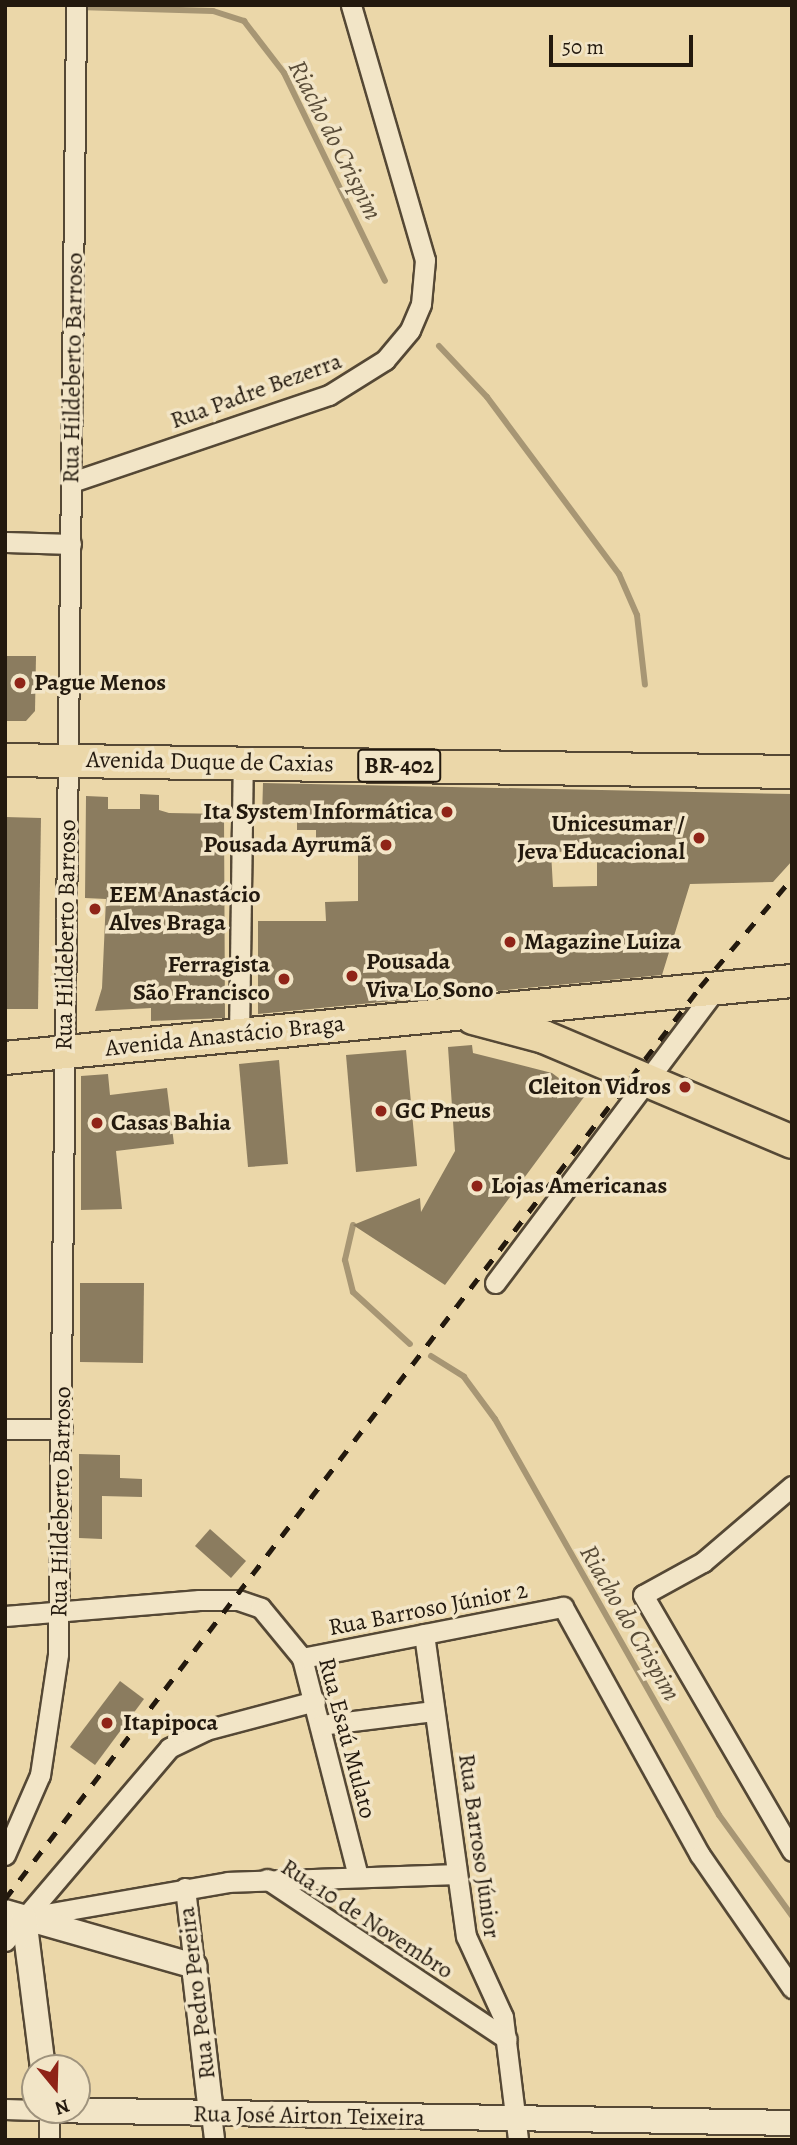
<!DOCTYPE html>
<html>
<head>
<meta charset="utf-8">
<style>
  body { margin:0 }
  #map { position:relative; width:797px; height:2145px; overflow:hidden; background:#ebd7a9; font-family:Alegreya,serif }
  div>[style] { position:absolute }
  .stream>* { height:6px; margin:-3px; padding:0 3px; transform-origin:3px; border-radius:3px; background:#a79674 }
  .building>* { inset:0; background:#8b7c5f }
  .roads { filter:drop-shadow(2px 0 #554835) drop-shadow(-2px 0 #554835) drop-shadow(0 2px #554835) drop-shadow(0 -2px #554835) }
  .minor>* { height:19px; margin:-9.5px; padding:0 9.5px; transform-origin:9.5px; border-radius:9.5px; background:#f2e5c7 }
  .tertiary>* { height:24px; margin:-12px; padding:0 12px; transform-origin:12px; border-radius:12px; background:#f2e5c7 }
  .primary>* { height:32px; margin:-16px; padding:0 16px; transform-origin:16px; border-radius:16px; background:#ebd7a9 }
  .rail>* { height:5px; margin-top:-2.5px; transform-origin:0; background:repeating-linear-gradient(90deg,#23190e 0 12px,transparent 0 24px) }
  .dots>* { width:19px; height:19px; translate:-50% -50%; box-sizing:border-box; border:4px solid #f2e5c7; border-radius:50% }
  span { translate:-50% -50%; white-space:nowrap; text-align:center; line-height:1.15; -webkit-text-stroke:7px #f2e5c7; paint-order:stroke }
  .shield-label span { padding:2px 5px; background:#f2e5c7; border:2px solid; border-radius:5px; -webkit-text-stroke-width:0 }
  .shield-label { font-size:23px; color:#23190e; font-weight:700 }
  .street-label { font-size:24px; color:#23190e }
  .poi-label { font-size:24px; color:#23190e; font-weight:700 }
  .left { translate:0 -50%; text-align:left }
  .right { translate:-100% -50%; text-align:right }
  .water-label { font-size:26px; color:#584b37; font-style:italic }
  .frame { position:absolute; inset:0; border:7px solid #23190e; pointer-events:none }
  .north { position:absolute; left:21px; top:2054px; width:70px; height:70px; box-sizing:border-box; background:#f2e5c7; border:2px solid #9f937d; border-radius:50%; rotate:161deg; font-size:19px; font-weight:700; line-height:28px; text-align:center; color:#23190e }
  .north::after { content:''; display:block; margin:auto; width:24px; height:32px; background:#8f2418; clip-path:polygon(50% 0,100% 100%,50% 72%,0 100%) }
  .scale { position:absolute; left:549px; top:35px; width:144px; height:32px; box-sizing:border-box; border:4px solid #23190e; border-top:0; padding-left:9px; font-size:21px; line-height:24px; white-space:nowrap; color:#23190e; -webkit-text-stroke:5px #f2e5c7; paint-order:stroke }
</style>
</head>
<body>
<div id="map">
  <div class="stream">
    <i style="left:78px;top:7px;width:135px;rotate:1.7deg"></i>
    <i style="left:213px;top:11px;width:33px;rotate:18deg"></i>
    <i style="left:244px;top:21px;width:66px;rotate:52.4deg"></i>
    <i style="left:284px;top:73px;width:231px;rotate:64.1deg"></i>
    <i style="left:439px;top:346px;width:70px;rotate:46.7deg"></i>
    <i style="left:487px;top:397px;width:221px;rotate:53.3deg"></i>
    <i style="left:619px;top:574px;width:45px;rotate:66.3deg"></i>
    <i style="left:637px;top:615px;width:70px;rotate:83.5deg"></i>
    <i style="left:353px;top:1225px;width:36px;rotate:103deg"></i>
    <i style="left:345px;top:1260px;width:33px;rotate:76deg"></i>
    <i style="left:353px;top:1292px;width:77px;rotate:42.4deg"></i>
    <i style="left:431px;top:1356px;width:39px;rotate:32deg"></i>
    <i style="left:464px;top:1377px;width:52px;rotate:53.6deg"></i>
    <i style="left:495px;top:1419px;width:455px;rotate:60.5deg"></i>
    <i style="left:719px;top:1815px;width:125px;rotate:54.1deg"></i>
  </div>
  <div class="building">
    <i style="clip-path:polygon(5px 656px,36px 656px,35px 711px,26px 721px,5px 721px)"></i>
    <i style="clip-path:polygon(evenodd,263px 783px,792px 794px,792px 861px,773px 882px,690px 884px,662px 975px,258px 1014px,258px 921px,326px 921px,325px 902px,358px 901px,358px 842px,316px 842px,316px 830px,297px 830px,297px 819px,262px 818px,263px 783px,597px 851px,597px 886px,553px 887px,551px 852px,597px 851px)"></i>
    <i style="clip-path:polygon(140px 794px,159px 795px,159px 810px,169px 813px,224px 814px,225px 1018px,151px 1021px,151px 1008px,95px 1011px,102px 988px,106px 899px,85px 898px,86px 796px,108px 797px,108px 809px,140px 809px)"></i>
    <i style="clip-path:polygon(5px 817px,41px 818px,38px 1009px,5px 1009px)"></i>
    <i style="clip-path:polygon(472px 1045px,473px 1053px,552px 1073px,584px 1097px,445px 1285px,353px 1225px,420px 1198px,421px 1212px,455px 1151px,448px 1047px)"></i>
    <i style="clip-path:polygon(406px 1050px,417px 1166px,356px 1172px,346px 1055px)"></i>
    <i style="clip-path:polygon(279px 1060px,288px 1164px,248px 1167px,239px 1064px)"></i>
    <i style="clip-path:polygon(108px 1074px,110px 1095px,167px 1088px,174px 1144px,116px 1151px,122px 1209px,81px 1210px,81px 1076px)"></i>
    <i style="clip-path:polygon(80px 1283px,144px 1283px,143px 1363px,80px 1362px)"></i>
    <i style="clip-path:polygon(79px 1454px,120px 1455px,120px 1478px,142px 1479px,142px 1497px,102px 1496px,102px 1539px,79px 1538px)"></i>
    <i style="clip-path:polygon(210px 1529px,246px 1561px,231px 1578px,195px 1546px)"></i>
    <i style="clip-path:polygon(120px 1681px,144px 1699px,95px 1765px,70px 1747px)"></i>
  </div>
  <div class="roads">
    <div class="minor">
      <i style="left:72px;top:482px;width:271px;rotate:-18.7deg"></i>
      <i style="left:329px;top:395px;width:66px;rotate:-32deg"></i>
      <i style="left:385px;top:360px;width:39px;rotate:-50deg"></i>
      <i style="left:410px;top:330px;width:28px;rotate:-67deg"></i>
      <i style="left:421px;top:304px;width:44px;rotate:-84.8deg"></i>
      <i style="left:425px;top:260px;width:266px;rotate:-106.2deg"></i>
      <i style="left:5px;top:542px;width:66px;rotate:1.7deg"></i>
      <i style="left:239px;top:1036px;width:273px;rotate:-89.2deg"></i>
      <i style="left:495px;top:1283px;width:373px;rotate:-53.1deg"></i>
      <i style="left:5px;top:1429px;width:57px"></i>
      <i style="left:792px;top:1486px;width:117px;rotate:139.5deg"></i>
      <i style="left:703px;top:1562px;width:68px;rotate:151.2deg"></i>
      <i style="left:643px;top:1595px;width:296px;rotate:59.8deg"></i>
      <i style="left:5px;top:1616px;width:195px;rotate:-4.7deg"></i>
      <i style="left:199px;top:1600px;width:39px"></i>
      <i style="left:238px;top:1600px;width:24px;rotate:19deg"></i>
      <i style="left:261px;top:1608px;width:65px;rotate:50.6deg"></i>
      <i style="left:302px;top:1658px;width:225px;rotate:75.6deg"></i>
      <i style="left:424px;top:1634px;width:305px;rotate:82.1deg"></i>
      <i style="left:466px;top:1936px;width:89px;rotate:65.4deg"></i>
      <i style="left:503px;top:2017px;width:124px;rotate:83deg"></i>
      <i style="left:302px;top:1658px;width:266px;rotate:-11.1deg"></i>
      <i style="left:563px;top:1607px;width:283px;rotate:61.1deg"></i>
      <i style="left:700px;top:1855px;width:162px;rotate:55.3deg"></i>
      <i style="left:321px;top:1725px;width:114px;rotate:-7.1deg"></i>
      <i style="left:5px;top:1855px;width:87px;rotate:-66.4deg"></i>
      <i style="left:40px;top:1775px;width:122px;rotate:-81.5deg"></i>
      <i style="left:58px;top:1654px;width:1649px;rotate:-89.37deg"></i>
      <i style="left:267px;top:1879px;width:288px;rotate:33.7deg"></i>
      <i style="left:185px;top:1888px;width:79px;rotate:83.4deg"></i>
      <i style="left:28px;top:1917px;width:203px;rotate:-9.9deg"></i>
      <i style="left:228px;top:1882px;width:228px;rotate:-2deg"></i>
      <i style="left:5px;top:1941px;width:253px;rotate:-49.6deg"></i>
      <i style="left:169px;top:1748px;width:41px;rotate:-25.9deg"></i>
      <i style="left:206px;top:1730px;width:113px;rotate:-14.9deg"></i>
      <i style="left:5px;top:2109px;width:30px;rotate:2deg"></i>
      <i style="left:36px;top:2110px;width:13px"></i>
      <i style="left:49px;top:2110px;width:30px;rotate:90deg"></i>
      <i style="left:211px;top:2114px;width:26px;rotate:83deg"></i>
    </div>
    <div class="tertiary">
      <i style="left:5px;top:1912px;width:197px;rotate:15.9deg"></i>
      <i style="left:194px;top:1966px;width:149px;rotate:83.4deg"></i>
      <i style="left:24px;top:1918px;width:151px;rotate:82.8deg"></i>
      <i style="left:49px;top:2110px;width:743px;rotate:1deg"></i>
    </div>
    <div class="primary">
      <i style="left:5px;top:760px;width:787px;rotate:0.87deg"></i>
      <i style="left:473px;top:1018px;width:73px;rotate:15deg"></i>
      <i style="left:544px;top:1037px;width:269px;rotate:22.9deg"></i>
      <i style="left:5px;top:1058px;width:791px;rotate:-5.59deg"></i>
    </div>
  </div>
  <div class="rail">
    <i style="left:5px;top:1899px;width:1147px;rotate:-52.69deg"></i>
    <i style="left:700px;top:987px;width:143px;rotate:-49.8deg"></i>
  </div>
  <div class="dots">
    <i style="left:20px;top:683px;background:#8f2418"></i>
    <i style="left:447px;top:812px;background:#8f2418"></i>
    <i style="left:699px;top:838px;background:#8f2418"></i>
    <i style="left:386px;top:845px;background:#8f2418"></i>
    <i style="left:95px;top:909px;background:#8f2418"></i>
    <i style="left:510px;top:942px;background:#8f2418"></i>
    <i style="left:352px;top:976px;background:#8f2418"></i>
    <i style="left:284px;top:979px;background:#8f2418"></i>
    <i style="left:685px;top:1087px;background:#8f2418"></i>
    <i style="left:381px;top:1111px;background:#8f2418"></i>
    <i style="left:97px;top:1123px;background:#8f2418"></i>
    <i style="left:477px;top:1186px;background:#8f2418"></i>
    <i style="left:107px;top:1723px;background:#8f2418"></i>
  </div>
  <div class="shield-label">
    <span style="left:399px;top:766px">BR-402</span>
  </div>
  <div class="street-label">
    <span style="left:73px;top:368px;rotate:-89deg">Rua Hildeberto Barroso</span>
    <span style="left:256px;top:391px;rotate:-20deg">Rua Padre Bezerra</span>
    <span style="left:210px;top:762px;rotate:1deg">Avenida Duque de Caxias</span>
    <span style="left:66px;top:935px;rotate:-89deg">Rua Hildeberto Barroso</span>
    <span style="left:225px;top:1036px;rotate:-6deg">Avenida Anastácio Braga</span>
    <span style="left:61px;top:1502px;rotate:-89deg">Rua Hildeberto Barroso</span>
    <span style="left:428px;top:1609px;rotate:-11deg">Rua Barroso Júnior 2</span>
    <span style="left:347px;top:1738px;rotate:75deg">Rua Esaú Mulato</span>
    <span style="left:479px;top:1846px;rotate:82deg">Rua Barroso Júnior</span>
    <span style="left:367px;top:1919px;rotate:33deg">Rua 10 de Novembro</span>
    <span style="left:197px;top:1993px;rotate:-97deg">Rua Pedro Pereira</span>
    <span style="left:309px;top:2116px;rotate:1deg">Rua José Airton Teixeira</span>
  </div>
  <div class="poi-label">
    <span class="left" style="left:34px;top:683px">Pague Menos</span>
    <span class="right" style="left:433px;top:812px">Ita System Informática</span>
    <span class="right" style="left:685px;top:838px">Unicesumar /<br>Jeva Educacional</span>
    <span class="right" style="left:372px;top:845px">Pousada Ayrumã</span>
    <span class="left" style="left:109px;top:909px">EEM Anastácio<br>Alves Braga</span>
    <span class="left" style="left:524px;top:942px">Magazine Luiza</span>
    <span class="left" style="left:366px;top:976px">Pousada<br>Viva Lo Sono</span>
    <span class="right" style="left:270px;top:979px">Ferragista<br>São Francisco</span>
    <span class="right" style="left:671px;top:1087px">Cleiton Vidros</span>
    <span class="left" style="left:395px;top:1111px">GC Pneus</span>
    <span class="left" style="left:111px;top:1123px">Casas Bahia</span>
    <span class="left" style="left:491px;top:1186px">Lojas Americanas</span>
    <span class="left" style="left:123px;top:1723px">Itapipoca</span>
  </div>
  <div class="water-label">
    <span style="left:335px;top:140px;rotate:63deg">Riacho do Crispim</span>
    <span style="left:630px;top:1623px;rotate:60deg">Riacho do Crispim</span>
  </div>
  <div class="frame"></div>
  <div class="north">N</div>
  <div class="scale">50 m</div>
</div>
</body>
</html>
